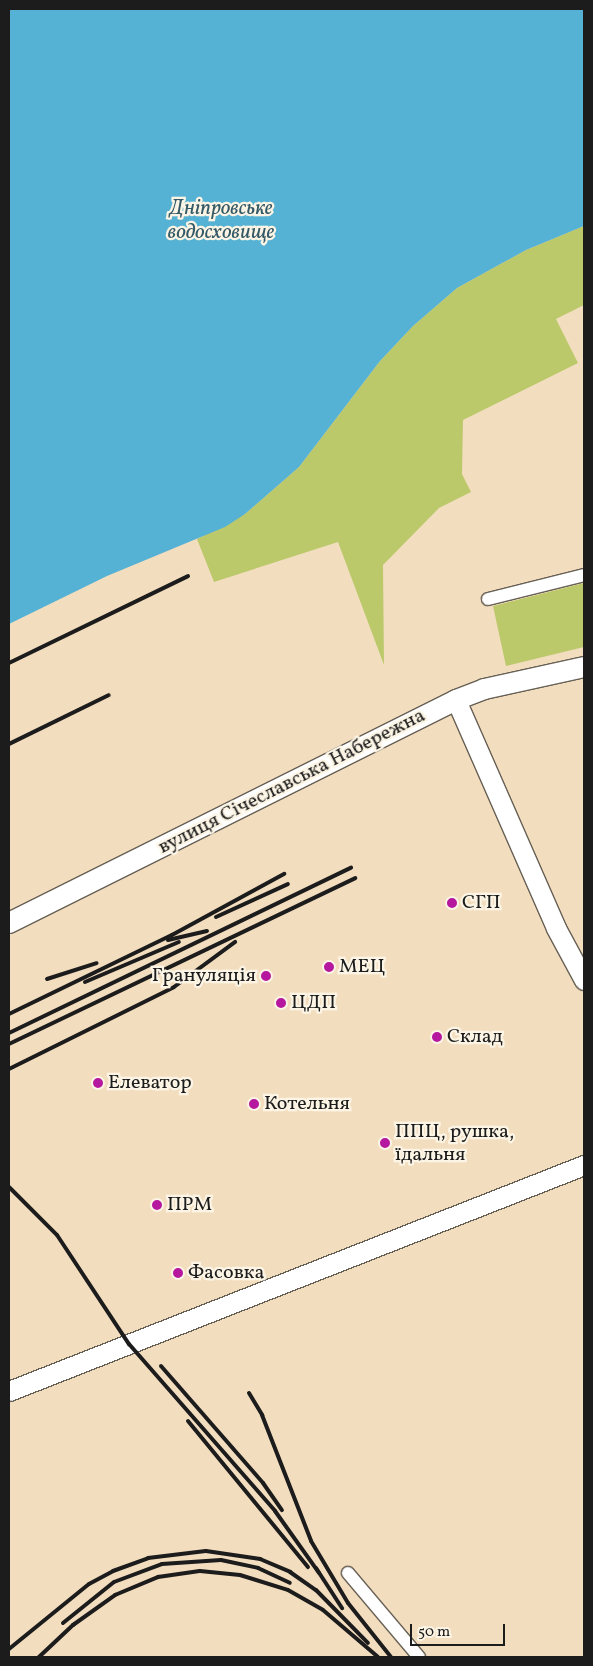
<!DOCTYPE html>
<html>
<head>
<meta charset="utf-8">
<style>
  body { margin:0 }
  #map { position:relative; width:593px; height:1666px; overflow:hidden; background:#f3ddbf; font-family:Vollkorn,serif }
  div>[style] { position:absolute }
  .green>* { inset:0; background:#bbc96b }
  .water>* { inset:0; background:#56b2d4 }
  .roads { filter:drop-shadow(1px 0 #676055) drop-shadow(-1px 0 #676055) drop-shadow(0 1px #676055) drop-shadow(0 -1px #676055) }
  .street>* { height:12px; margin:-6px; padding:0 6px; transform-origin:6px; border-radius:6px; background:#fff }
  .secondary>* { height:19px; margin:-9.5px; padding:0 9.5px; transform-origin:9.5px; border-radius:9.5px; background:#fff }
  .primary>* { height:20px; margin:-10px; padding:0 10px; transform-origin:10px; border-radius:10px; background:#fff }
  .rail>* { height:4px; margin:-2px; padding:0 2px; transform-origin:2px; border-radius:2px; background:#1c1c1c }
  .dots>* { width:14px; height:14px; translate:-50% -50%; box-sizing:border-box; border:2px solid #fcf5e5; border-radius:50% }
  span { translate:-50% -50%; white-space:nowrap; text-align:center; line-height:1.15; -webkit-text-stroke:4.5px #fcf5e5; paint-order:stroke }
  .street-label { font-size:20px; color:#1c1c1c }
  .poi-label { font-size:20px; color:#1c1c1c }
  .left { translate:0 -50%; text-align:left }
  .right { translate:-100% -50%; text-align:right }
  .water-label { font-size:21px; color:#335866; font-style:italic }
  .frame { position:absolute; inset:0; border:10px solid #1c1c1c; pointer-events:none }
  .scale { position:absolute; left:410px; top:1624px; width:95px; height:22px; box-sizing:border-box; border:2px solid #1c1c1c; border-top:0; padding-left:6px; font-size:15px; line-height:18px; white-space:nowrap; color:#1c1c1c; -webkit-text-stroke:4px #fcf5e5; paint-order:stroke }
</style>
</head>
<body>
<div id="map">
  <div class="green">
    <i style="clip-path:polygon(584px 226px,584px 305px,556px 319px,578px 363px,463px 420px,462px 474px,471px 492px,439px 508px,383px 565px,384px 665px,338px 542px,214px 582px,197px 539px,245px 514px,299px 467px,380px 361px,413px 326px,457px 288px,526px 250px)"></i>
    <i style="clip-path:polygon(584px 583px,584px 647px,506px 666px,493px 606px)"></i>
  </div>
  <div class="water">
    <i style="clip-path:polygon(9px 9px,584px 9px,584px 226px,526px 250px,457px 288px,413px 326px,380px 361px,299px 467px,245px 514px,225px 527px,107px 576px,9px 624px)"></i>
  </div>
  <div class="roads">
    <div class="street">
      <i style="left:488px;top:599px;width:99px;rotate:-14deg"></i>
      <i style="left:348px;top:1573px;width:110px;rotate:49.8deg"></i>
    </div>
    <div class="secondary">
      <i style="left:456px;top:700px;width:249px;rotate:66.3deg"></i>
      <i style="left:556px;top:928px;width:59px;rotate:61.7deg"></i>
      <i style="left:9px;top:1391px;width:618px;rotate:-21.46deg"></i>
    </div>
    <div class="primary">
      <i style="left:9px;top:923px;width:500px;rotate:-26.5deg"></i>
      <i style="left:456px;top:700px;width:30px;rotate:-21deg"></i>
      <i style="left:484px;top:689px;width:102px;rotate:-12.4deg"></i>
    </div>
  </div>
  <div class="rail">
    <i style="left:9px;top:663px;width:199px;rotate:-25.9deg"></i>
    <i style="left:9px;top:744px;width:111px;rotate:-26.1deg"></i>
    <i style="left:216px;top:917px;width:79px;rotate:-24.6deg"></i>
    <i style="left:168px;top:940px;width:40px;rotate:-13deg"></i>
    <i style="left:47px;top:979px;width:52px;rotate:-17.7deg"></i>
    <i style="left:85px;top:982px;width:102px;rotate:-23.1deg"></i>
    <i style="left:9px;top:1014px;width:181px;rotate:-25.9deg"></i>
    <i style="left:172px;top:935px;width:128px;rotate:-28.6deg"></i>
    <i style="left:9px;top:1033px;width:380px;rotate:-25.8deg"></i>
    <i style="left:9px;top:1044px;width:384px;rotate:-25.6deg"></i>
    <i style="left:9px;top:1069px;width:184px;rotate:-26.4deg"></i>
    <i style="left:174px;top:987px;width:76px;rotate:-36.4deg"></i>
    <i style="left:9px;top:1187px;width:68px;rotate:45deg"></i>
    <i style="left:57px;top:1235px;width:131px;rotate:56.6deg"></i>
    <i style="left:129px;top:1344px;width:222px;rotate:48.8deg"></i>
    <i style="left:275px;top:1511px;width:76px;rotate:54.6deg"></i>
    <i style="left:161px;top:1366px;width:155px;rotate:48.9deg"></i>
    <i style="left:263px;top:1483px;width:33px;rotate:55deg"></i>
    <i style="left:249px;top:1393px;width:26px;rotate:59deg"></i>
    <i style="left:262px;top:1415px;width:135px;rotate:68.7deg"></i>
    <i style="left:311px;top:1541px;width:72px;rotate:59.2deg"></i>
    <i style="left:348px;top:1603px;width:69px;rotate:51.5deg"></i>
    <i style="left:188px;top:1421px;width:189px;rotate:50.6deg"></i>
    <i style="left:316px;top:1568px;width:48px;rotate:57deg"></i>
    <i style="left:63px;top:1623px;width:65px;rotate:-38.8deg"></i>
    <i style="left:114px;top:1582px;width:51px;rotate:-20.6deg"></i>
    <i style="left:162px;top:1564px;width:59px;rotate:-3.9deg"></i>
    <i style="left:221px;top:1560px;width:38px;rotate:12deg"></i>
    <i style="left:258px;top:1568px;width:35px;rotate:25deg"></i>
    <i style="left:9px;top:1649px;width:103px;rotate:-39.1deg"></i>
    <i style="left:89px;top:1584px;width:27px;rotate:-28deg"></i>
    <i style="left:113px;top:1571px;width:37px;rotate:-20deg"></i>
    <i style="left:148px;top:1558px;width:58px;rotate:-6.9deg"></i>
    <i style="left:206px;top:1551px;width:55px;rotate:8.4deg"></i>
    <i style="left:260px;top:1559px;width:33px;rotate:23deg"></i>
    <i style="left:290px;top:1572px;width:32px;rotate:35deg"></i>
    <i style="left:316px;top:1590px;width:74px;rotate:45.5deg"></i>
    <i style="left:39px;top:1657px;width:47px;rotate:-43.3deg"></i>
    <i style="left:73px;top:1625px;width:52px;rotate:-35.5deg"></i>
    <i style="left:115px;top:1595px;width:47px;rotate:-22.7deg"></i>
    <i style="left:158px;top:1577px;width:42px;rotate:-8.1deg"></i>
    <i style="left:200px;top:1571px;width:40px;rotate:5.7deg"></i>
    <i style="left:240px;top:1575px;width:50px;rotate:17.4deg"></i>
    <i style="left:288px;top:1590px;width:40px;rotate:29.7deg"></i>
    <i style="left:323px;top:1610px;width:72px;rotate:40.5deg"></i>
  </div>
  <div class="dots">
    <i style="left:452px;top:903px;background:#b5179e"></i>
    <i style="left:329px;top:967px;background:#b5179e"></i>
    <i style="left:266px;top:976px;background:#b5179e"></i>
    <i style="left:281px;top:1003px;background:#b5179e"></i>
    <i style="left:437px;top:1037px;background:#b5179e"></i>
    <i style="left:98px;top:1083px;background:#b5179e"></i>
    <i style="left:254px;top:1104px;background:#b5179e"></i>
    <i style="left:385px;top:1143px;background:#b5179e"></i>
    <i style="left:157px;top:1205px;background:#b5179e"></i>
    <i style="left:178px;top:1273px;background:#b5179e"></i>
  </div>
  <div class="street-label">
    <span style="left:292px;top:782px;rotate:-27deg">вулиця Січеславська Набережна</span>
  </div>
  <div class="poi-label">
    <span class="left" style="left:462px;top:903px">СГП</span>
    <span class="left" style="left:339px;top:967px">МЕЦ</span>
    <span class="right" style="left:256px;top:976px">Грануляція</span>
    <span class="left" style="left:291px;top:1003px">ЦДП</span>
    <span class="left" style="left:447px;top:1037px">Склад</span>
    <span class="left" style="left:108px;top:1083px">Елеватор</span>
    <span class="left" style="left:264px;top:1104px">Котельня</span>
    <span class="left" style="left:395px;top:1144px">ППЦ, рушка,<br>їдальня</span>
    <span class="left" style="left:167px;top:1205px">ПРМ</span>
    <span class="left" style="left:188px;top:1273px">Фасовка</span>
  </div>
  <div class="water-label">
    <span style="left:221px;top:221px">Дніпровське<br>водосховище</span>
  </div>
  <div class="frame"></div>
  <div class="scale">50 m</div>
</div>
</body>
</html>
